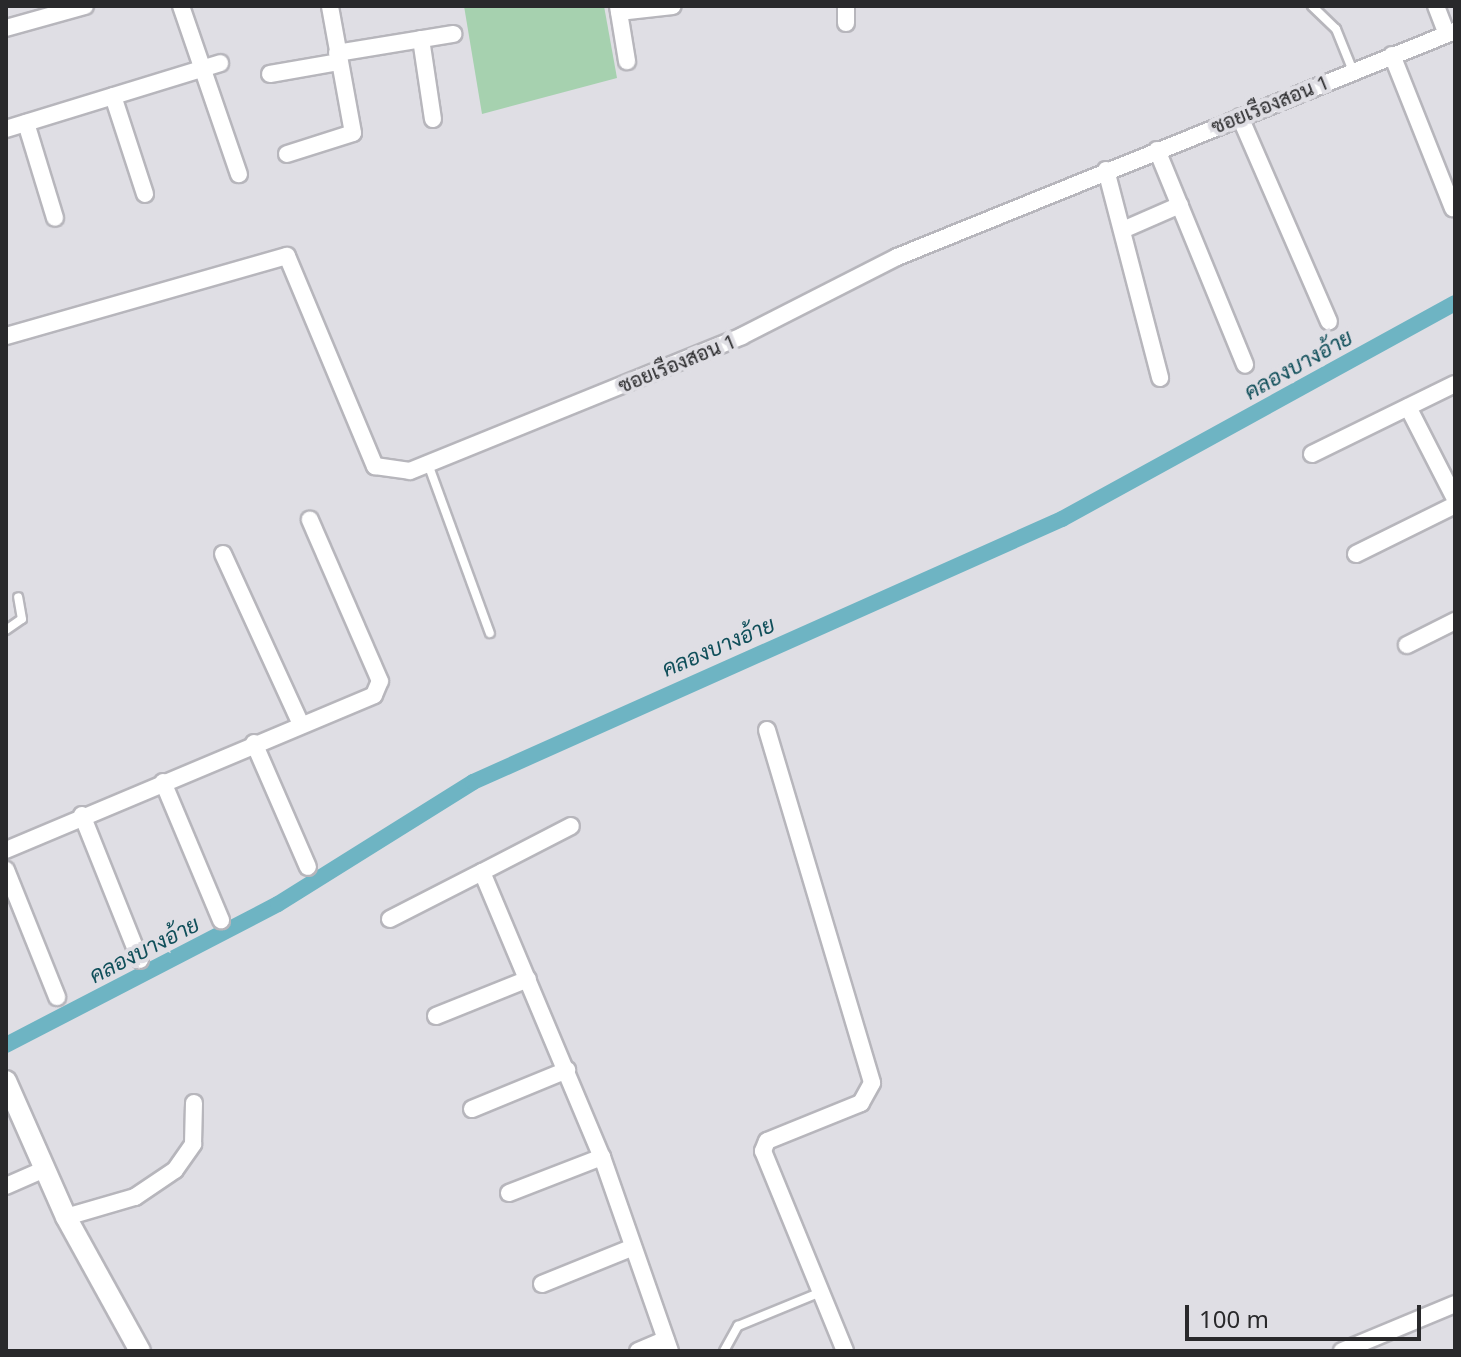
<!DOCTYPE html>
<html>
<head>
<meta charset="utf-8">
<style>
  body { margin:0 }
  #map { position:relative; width:1461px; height:1357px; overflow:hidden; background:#dfdee4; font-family:"Noto Sans",Sarabun,sans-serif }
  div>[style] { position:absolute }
  .green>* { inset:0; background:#a6d1af }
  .canal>* { height:16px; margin:-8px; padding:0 8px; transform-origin:8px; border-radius:8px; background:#6eb4c3 }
  .roads { filter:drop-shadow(2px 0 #b7b6bc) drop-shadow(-2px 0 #b7b6bc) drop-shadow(0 2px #b7b6bc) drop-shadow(0 -2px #b7b6bc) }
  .service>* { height:8px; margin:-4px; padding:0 4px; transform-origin:4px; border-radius:4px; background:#fff }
  .minor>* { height:16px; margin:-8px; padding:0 8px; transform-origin:8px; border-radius:8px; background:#fff }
  .tertiary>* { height:20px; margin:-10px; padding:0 10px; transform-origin:10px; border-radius:10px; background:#fff }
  span { translate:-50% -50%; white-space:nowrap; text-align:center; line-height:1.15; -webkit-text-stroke:8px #dfdee4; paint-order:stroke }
  .street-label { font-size:20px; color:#29292b }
  .water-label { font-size:22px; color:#104f5a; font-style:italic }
  .frame { position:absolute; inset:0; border:8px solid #29292b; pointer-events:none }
  .scale { position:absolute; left:1185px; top:1305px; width:236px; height:36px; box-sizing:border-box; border:4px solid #29292b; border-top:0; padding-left:10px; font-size:24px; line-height:28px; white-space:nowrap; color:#29292b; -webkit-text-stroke:6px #dfdee4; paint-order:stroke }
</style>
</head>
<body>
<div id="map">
  <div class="green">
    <i style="clip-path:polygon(464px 6px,604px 6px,617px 78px,482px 114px)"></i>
  </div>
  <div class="canal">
    <i style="left:6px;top:1045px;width:306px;rotate:-27.4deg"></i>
    <i style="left:278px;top:904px;width:230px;rotate:-32deg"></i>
    <i style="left:473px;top:782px;width:645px;rotate:-24.06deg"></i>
    <i style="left:1062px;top:519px;width:448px;rotate:-28.8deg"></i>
  </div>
  <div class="roads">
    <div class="service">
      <i style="left:1312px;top:6px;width:33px;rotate:44deg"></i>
      <i style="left:1336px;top:29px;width:45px;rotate:68deg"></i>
      <i style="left:428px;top:464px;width:180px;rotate:69.9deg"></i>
      <i style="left:6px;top:630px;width:19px;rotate:-35deg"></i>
      <i style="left:22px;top:619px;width:22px;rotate:-100deg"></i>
      <i style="left:724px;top:1351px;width:29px;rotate:-61deg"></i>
      <i style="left:738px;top:1326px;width:90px;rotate:-22.3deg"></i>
    </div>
    <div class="minor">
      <i style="left:181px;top:6px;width:178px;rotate:71deg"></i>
      <i style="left:618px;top:6px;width:56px;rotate:80.7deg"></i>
      <i style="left:846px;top:6px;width:17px;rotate:90deg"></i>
      <i style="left:1436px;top:6px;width:30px;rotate:69deg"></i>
      <i style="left:619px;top:12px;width:54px;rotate:-6.3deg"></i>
      <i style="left:6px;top:28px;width:82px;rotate:-15.6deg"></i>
      <i style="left:421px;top:39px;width:81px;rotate:81.5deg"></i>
      <i style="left:337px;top:53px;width:118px;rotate:-9.3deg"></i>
      <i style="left:1392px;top:55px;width:165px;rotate:68.3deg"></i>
      <i style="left:270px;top:74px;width:69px;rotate:-10deg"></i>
      <i style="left:113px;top:96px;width:103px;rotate:71.9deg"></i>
      <i style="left:1240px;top:117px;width:223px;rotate:66.5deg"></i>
      <i style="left:26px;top:123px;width:99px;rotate:73deg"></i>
      <i style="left:6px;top:129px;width:224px;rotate:-17.1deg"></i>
      <i style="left:1157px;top:150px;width:232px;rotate:67.7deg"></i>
      <i style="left:287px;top:154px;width:69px;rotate:-17.7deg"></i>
      <i style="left:353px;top:133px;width:129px;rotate:-100.3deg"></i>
      <i style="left:1106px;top:170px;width:215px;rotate:75.4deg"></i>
      <i style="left:1125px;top:229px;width:60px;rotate:-23.6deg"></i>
      <i style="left:6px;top:336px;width:292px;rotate:-15.9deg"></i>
      <i style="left:287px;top:256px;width:228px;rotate:67.3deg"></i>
      <i style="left:375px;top:466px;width:35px;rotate:8deg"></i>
      <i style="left:410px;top:471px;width:358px;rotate:-22.1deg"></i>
      <i style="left:742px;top:336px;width:174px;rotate:-27deg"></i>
      <i style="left:897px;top:257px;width:602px;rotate:-22.05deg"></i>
      <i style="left:1408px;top:407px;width:103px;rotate:62.9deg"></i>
      <i style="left:1312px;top:454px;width:159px;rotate:-26.1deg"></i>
      <i style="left:223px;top:554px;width:185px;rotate:65.4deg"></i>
      <i style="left:1356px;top:554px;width:110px;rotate:-26.3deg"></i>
      <i style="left:1407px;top:645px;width:54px;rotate:-26.6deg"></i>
      <i style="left:767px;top:730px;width:368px;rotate:73.4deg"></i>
      <i style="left:872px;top:1083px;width:23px;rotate:119deg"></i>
      <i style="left:861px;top:1103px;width:101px;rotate:158deg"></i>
      <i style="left:767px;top:1141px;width:11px;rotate:112deg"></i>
      <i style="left:763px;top:1151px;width:216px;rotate:67.7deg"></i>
      <i style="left:254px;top:743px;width:135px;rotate:66.5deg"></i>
      <i style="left:163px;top:782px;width:150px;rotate:67.2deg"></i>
      <i style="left:82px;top:815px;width:156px;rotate:68.2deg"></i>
      <i style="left:6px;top:850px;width:399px;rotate:-22.8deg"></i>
      <i style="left:374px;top:695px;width:15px;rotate:-67deg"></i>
      <i style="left:380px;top:681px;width:176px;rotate:-113.5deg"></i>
      <i style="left:6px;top:870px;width:137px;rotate:68.1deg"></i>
      <i style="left:482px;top:872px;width:100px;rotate:-27.3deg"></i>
      <i style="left:390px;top:919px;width:103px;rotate:-27.1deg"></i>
      <i style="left:482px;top:872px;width:309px;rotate:67.2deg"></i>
      <i style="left:602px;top:1157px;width:206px;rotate:70.7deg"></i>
      <i style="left:436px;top:1016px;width:99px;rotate:-21.9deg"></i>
      <i style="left:472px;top:1109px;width:103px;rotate:-22.3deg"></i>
      <i style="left:6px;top:1186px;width:43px;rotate:-23.6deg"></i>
      <i style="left:509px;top:1193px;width:100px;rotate:-21.2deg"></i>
      <i style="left:66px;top:1217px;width:72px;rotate:-16.2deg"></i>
      <i style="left:135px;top:1197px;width:48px;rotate:-34deg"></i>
      <i style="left:175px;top:1170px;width:32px;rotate:-55deg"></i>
      <i style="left:193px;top:1144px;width:41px;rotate:-88.6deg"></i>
      <i style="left:542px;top:1284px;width:96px;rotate:-22deg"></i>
      <i style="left:638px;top:1351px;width:30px;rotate:-23deg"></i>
      <i style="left:1342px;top:1351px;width:122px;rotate:-22.6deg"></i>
    </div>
    <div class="tertiary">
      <i style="left:6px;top:1081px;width:149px;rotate:66.2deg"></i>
      <i style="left:66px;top:1217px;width:153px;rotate:61.1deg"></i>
    </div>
  </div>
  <div class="street-label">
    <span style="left:1270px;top:104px;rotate:-22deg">ซอยเรืองสอน 1</span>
    <span style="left:677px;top:363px;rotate:-22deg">ซอยเรืองสอน 1</span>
  </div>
  <div class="water-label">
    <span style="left:1298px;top:364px;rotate:-29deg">คลองบางอ้าย</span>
    <span style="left:718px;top:646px;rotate:-23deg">คลองบางอ้าย</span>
    <span style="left:144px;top:949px;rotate:-27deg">คลองบางอ้าย</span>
  </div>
  <div class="frame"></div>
  <div class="scale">100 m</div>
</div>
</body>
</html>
